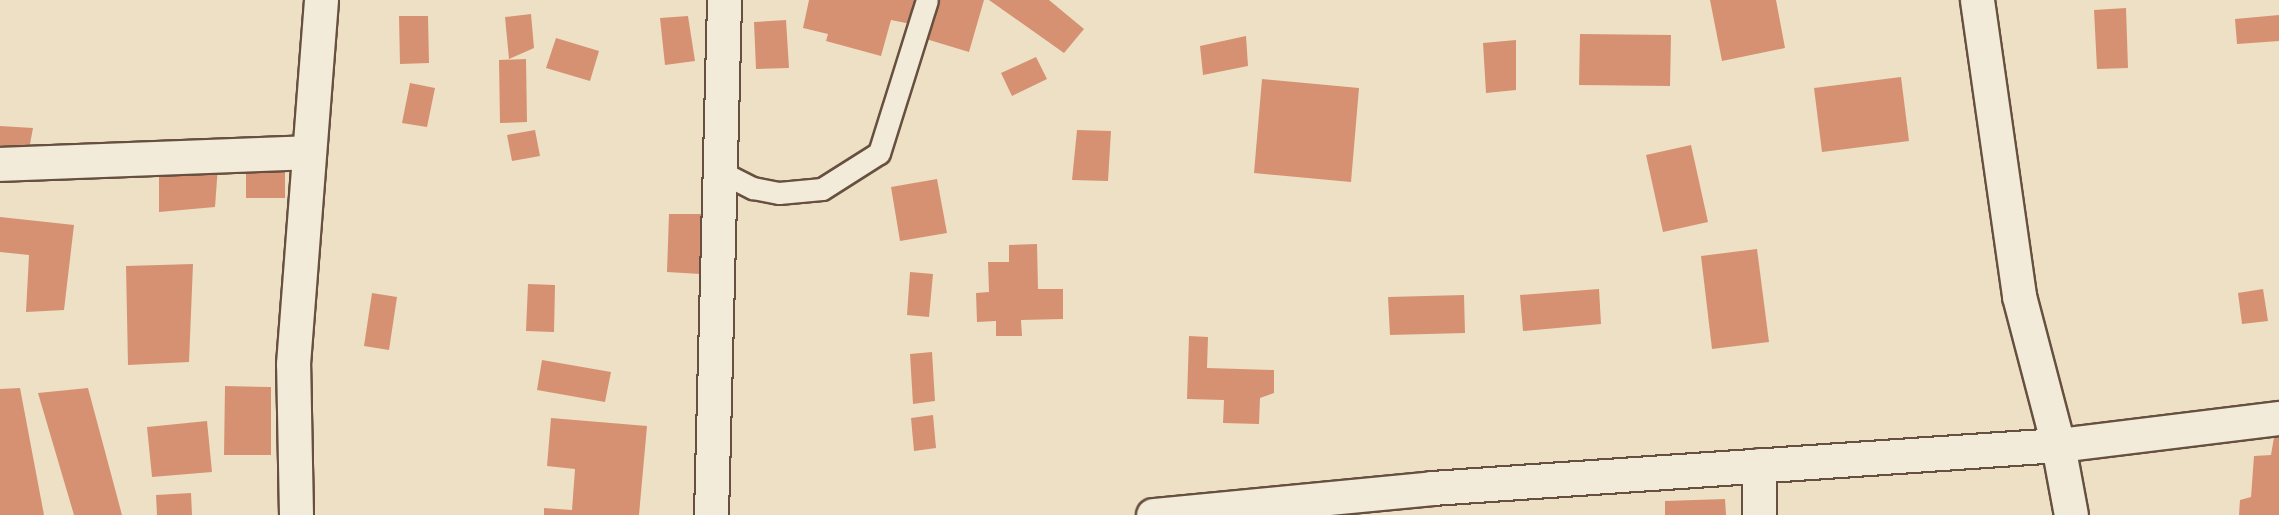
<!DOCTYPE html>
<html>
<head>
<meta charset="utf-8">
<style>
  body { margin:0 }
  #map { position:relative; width:2279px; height:515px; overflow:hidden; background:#ede0c4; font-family:"Sorts Mill Goudy",serif }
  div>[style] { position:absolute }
  .building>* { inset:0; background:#d69173 }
  .roads { filter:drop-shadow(2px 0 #67503f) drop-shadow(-2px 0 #67503f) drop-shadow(0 2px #67503f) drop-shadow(0 -2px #67503f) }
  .service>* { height:21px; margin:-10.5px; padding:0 10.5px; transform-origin:10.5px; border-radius:10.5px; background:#f3ebd9 }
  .minor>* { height:33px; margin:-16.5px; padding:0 16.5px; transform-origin:16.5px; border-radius:16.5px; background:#f3ebd9 }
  span { translate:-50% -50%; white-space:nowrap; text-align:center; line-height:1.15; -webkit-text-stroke:4.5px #f3ebd9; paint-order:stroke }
</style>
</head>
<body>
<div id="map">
  <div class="building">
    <i style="clip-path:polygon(809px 0,917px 0,911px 24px,891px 20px,881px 56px,826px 41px,828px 34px,803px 28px)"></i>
    <i style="clip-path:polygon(937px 0,984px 0,969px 52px,926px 39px)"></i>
    <i style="clip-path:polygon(989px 0,1049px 0,1084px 29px,1064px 53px)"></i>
    <i style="clip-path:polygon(1710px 0,1776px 0,1785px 48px,1722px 61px)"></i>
    <i style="clip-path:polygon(2126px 8px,2128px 68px,2097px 69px,2094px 10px)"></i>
    <i style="clip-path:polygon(531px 14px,534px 48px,509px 59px,505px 17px)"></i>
    <i style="clip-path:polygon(2279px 15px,2279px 41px,2237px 44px,2235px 19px)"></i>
    <i style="clip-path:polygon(399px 16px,428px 16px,429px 63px,400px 64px)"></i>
    <i style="clip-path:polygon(688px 16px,695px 61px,665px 65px,660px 18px)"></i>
    <i style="clip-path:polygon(786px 20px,789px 68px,756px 69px,754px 22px)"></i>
    <i style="clip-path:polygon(1580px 34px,1671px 35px,1670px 86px,1579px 85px)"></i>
    <i style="clip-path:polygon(1246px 36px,1248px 66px,1203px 75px,1200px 46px)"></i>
    <i style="clip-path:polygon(556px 38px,599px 51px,590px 81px,546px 68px)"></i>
    <i style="clip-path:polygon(1516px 40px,1516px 90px,1486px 93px,1483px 43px)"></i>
    <i style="clip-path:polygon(1036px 57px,1047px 79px,1012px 96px,1001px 73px)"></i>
    <i style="clip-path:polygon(526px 59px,527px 122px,500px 123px,499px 60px)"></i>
    <i style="clip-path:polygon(1901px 77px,1909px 141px,1822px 152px,1814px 88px)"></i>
    <i style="clip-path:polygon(1262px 79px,1359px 88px,1351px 182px,1254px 173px)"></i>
    <i style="clip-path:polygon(410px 83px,435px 88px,427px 127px,402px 123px)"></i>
    <i style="clip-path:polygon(0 126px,33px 128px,28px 155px,0 156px)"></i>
    <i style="clip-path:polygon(535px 130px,540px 156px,512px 161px,507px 135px)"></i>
    <i style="clip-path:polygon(1077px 130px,1111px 131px,1108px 181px,1072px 180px)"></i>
    <i style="clip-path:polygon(1691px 145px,1708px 222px,1663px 232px,1646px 155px)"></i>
    <i style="clip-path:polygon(246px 165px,285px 165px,285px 198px,246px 198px)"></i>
    <i style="clip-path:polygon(218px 166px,215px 207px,159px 212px,159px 169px)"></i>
    <i style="clip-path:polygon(937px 179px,947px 233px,900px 241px,891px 187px)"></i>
    <i style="clip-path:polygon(669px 214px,702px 214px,700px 274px,667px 272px)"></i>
    <i style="clip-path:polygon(0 217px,74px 225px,64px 310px,26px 312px,29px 255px,0 252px)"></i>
    <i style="clip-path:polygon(1037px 244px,1038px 289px,1063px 289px,1063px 319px,1021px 320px,1022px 336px,996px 336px,996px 321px,977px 322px,976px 293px,989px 292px,988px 262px,1009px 262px,1009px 245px)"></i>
    <i style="clip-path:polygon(1757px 249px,1769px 342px,1712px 349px,1701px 256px)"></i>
    <i style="clip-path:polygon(193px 264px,189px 362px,128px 365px,126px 266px)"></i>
    <i style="clip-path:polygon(910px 272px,933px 274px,929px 317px,907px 315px)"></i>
    <i style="clip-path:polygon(528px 284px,555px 285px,554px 332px,526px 331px)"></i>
    <i style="clip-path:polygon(1599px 289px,1601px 324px,1523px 331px,1520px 295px)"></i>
    <i style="clip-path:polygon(2263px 289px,2268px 321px,2242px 324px,2238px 293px)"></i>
    <i style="clip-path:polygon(372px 293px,397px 297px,389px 350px,364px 346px)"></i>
    <i style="clip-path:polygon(1464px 295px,1465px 333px,1390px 335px,1388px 297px)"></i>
    <i style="clip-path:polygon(1189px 336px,1208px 337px,1207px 368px,1274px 370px,1274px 393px,1260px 398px,1259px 424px,1223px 423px,1224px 400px,1187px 399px)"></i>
    <i style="clip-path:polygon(932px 352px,935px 401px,913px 404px,910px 354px)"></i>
    <i style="clip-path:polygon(542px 360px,611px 372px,605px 402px,537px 390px)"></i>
    <i style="clip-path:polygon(225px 386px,271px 387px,271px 455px,224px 455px)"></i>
    <i style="clip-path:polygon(20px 388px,44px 515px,0 515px,0 389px)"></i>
    <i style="clip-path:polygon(88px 388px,122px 515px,74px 515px,38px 393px)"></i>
    <i style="clip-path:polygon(933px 415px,936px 448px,914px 451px,911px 418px)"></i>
    <i style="clip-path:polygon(551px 418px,647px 426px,639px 515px,544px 515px,544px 508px,572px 510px,575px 469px,547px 466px)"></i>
    <i style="clip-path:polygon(207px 421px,212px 472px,152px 477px,147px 427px)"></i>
    <i style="clip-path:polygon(2279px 436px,2279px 515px,2239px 515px,2240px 500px,2251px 497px,2254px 456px,2271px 455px,2274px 437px)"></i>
    <i style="clip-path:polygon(191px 493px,192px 515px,157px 515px,156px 495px)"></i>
    <i style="clip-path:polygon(1725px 499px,1726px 515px,1665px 515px,1665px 501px)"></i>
  </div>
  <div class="roads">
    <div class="service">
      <i style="left:721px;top:172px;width:36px;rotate:27deg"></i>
      <i style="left:753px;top:188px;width:26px;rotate:11deg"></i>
      <i style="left:779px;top:193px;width:43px;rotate:-5.3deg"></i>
      <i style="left:822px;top:189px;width:67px;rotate:-32.3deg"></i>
      <i style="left:879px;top:153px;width:160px;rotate:-72.6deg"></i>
    </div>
    <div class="minor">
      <i style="left:1977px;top:0;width:299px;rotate:81.9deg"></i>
      <i style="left:2019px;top:296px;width:154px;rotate:75.3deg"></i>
      <i style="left:2058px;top:445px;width:71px;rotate:79.5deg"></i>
      <i style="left:0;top:164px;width:309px;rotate:-2.2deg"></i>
      <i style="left:1759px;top:465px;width:50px;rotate:90deg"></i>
      <i style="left:296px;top:515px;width:151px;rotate:-91.1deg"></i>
      <i style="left:293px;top:364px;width:365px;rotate:-85.6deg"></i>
      <i style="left:711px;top:515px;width:515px;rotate:-88.55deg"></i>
      <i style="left:1153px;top:515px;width:280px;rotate:-5.5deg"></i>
      <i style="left:1432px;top:488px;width:627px;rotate:-3.93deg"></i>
      <i style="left:2058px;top:445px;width:223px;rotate:-7deg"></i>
    </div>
  </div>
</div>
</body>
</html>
